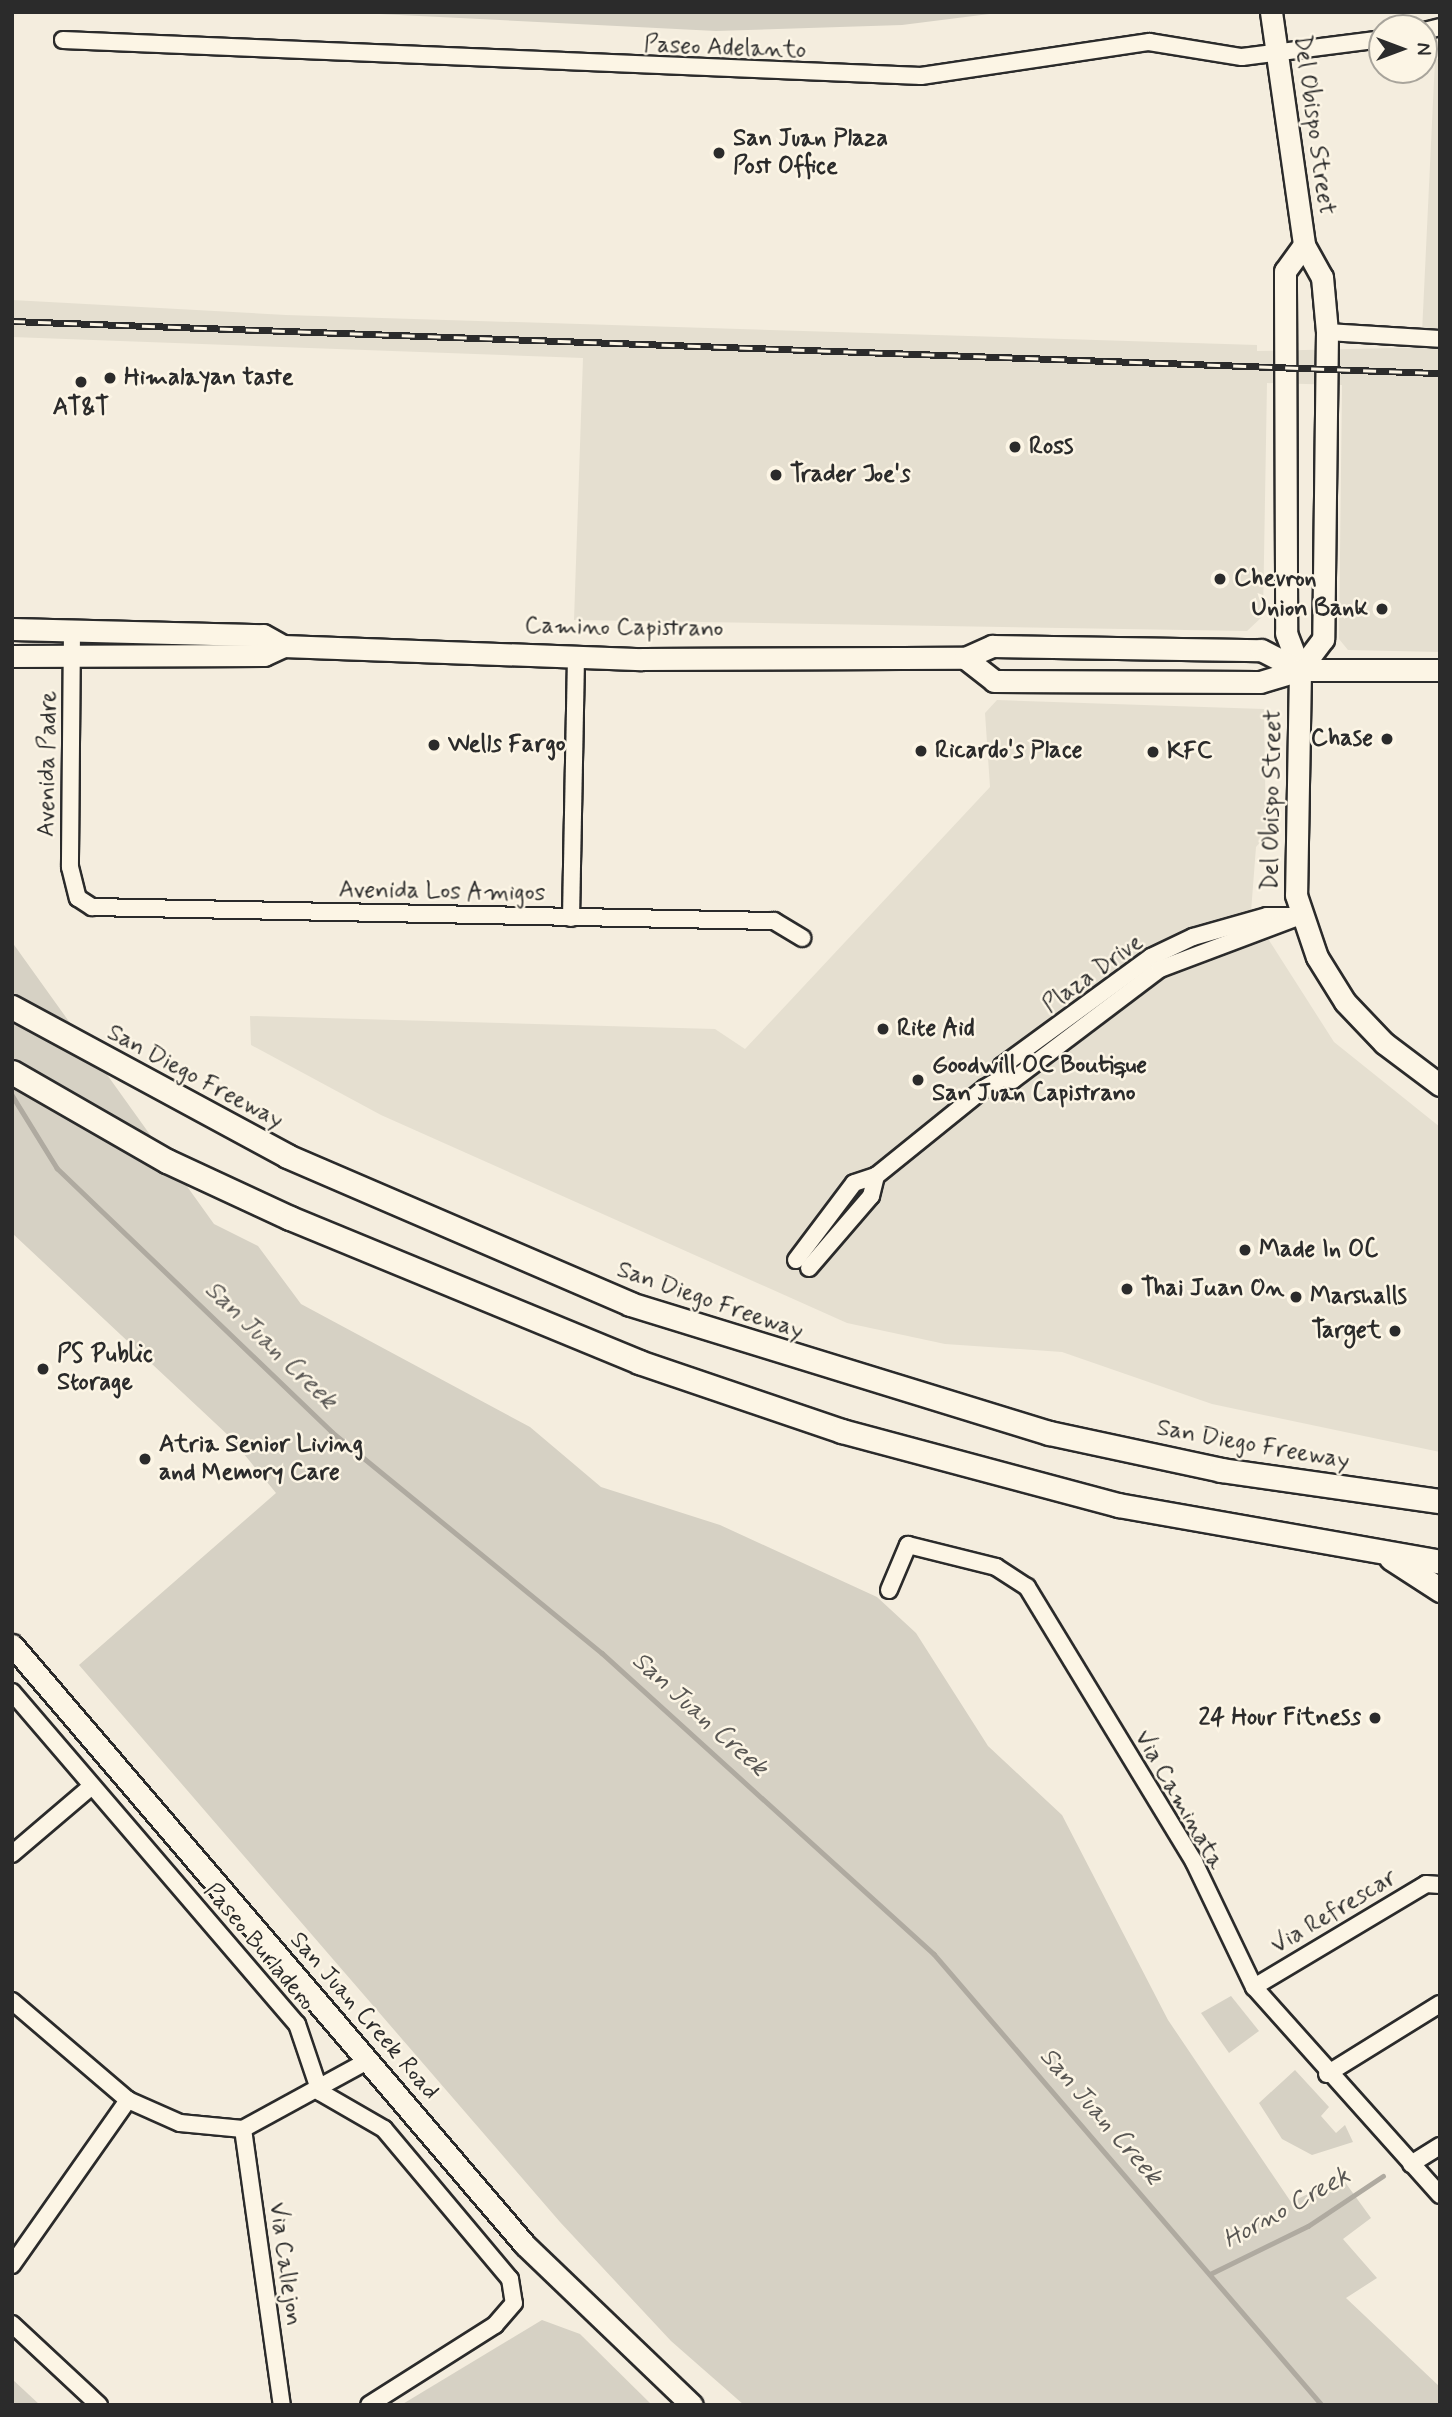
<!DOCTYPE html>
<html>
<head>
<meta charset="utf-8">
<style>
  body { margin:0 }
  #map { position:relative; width:1452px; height:2417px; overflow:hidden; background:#f4edde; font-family:Mynerve,sans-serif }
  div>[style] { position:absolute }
  .built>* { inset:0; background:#e5dfd0 }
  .green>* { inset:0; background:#d6d1c4 }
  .stream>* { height:4.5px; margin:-2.25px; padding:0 2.25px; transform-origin:2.25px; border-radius:2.25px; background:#afaaa0 }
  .roads { filter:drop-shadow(2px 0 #2b2b2b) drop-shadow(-2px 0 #2b2b2b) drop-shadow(0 2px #2b2b2b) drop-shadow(0 -2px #2b2b2b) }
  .minor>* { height:16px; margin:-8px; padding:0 8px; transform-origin:8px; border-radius:8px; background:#fcf5e5 }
  .major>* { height:21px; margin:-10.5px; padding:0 10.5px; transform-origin:10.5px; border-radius:10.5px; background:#fcf5e5 }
  .highway>* { height:23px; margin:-11.5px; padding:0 11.5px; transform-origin:11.5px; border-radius:11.5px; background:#fcf5e5 }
  .rail>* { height:7px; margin-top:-3.5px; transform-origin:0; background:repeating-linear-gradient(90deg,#fcf5e5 0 13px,#2b2b2b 0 26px); box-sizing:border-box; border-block:2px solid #2b2b2b }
  .dots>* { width:19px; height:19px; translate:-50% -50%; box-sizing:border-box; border:4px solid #fcf5e5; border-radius:50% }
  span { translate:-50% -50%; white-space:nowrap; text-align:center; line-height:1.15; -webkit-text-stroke:5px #fcf5e5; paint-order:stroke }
  .street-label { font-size:24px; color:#2b2b2b }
  .poi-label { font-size:24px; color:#2b2b2b; font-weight:700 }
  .left { translate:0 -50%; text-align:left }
  .right { translate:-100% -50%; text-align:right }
  .water-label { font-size:26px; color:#595754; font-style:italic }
  .frame { position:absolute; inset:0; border:14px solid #2b2b2b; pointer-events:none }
  .north { position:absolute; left:1368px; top:14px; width:70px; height:70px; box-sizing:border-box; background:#fcf5e5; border:2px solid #a8a49b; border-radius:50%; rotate:90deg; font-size:19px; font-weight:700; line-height:28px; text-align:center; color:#2b2b2b }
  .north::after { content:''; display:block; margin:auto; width:24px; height:32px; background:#2b2b2b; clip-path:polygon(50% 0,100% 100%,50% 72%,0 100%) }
</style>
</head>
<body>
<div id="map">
  <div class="built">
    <i style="clip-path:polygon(1440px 58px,1440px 333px,1422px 333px,1435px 60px)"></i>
    <i style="clip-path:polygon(12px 300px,286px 315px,1257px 345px,1257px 351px,1440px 347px,1440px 652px,1348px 650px,1339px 639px,1342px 385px,1267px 383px,1263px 616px,1247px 631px,574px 620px,583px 358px,12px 337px)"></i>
    <i style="clip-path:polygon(997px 700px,1264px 709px,1266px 835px,1256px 847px,1251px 912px,1334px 1042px,1440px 1127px,1440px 1452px,1212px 1404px,1062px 1352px,945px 1344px,847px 1323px,381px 1115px,251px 1045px,250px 1016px,715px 1029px,745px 1049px,990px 787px,985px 713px)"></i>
  </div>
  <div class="green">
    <i style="clip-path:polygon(339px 12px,1005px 12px,902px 25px,716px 31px)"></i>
    <i style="clip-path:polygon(12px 942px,214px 1224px,258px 1246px,301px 1304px,530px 1427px,601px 1487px,720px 1525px,877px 1597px,916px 1633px,988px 1746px,1062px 1815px,1168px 2020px,1291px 2202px,1342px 2178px,1371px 2218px,1343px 2239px,1377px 2278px,1346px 2298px,1440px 2387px,1440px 2405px,744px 2405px,671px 2341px,560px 2222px,79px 1665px,276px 1493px,230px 1437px,12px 1233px)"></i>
    <i style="clip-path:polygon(1231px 1996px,1259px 2031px,1229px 2053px,1201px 2013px)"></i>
    <i style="clip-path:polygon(1295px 2070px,1329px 2107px,1321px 2116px,1336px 2133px,1345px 2125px,1353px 2142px,1312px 2155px,1282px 2139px,1259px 2103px)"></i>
    <i style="clip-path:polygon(542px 2320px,580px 2334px,652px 2405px,401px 2405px)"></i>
    <i style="clip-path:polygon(12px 2379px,40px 2405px,12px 2405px)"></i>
  </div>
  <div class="stream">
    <i style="left:12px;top:1095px;width:86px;rotate:58.3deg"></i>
    <i style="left:57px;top:1168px;width:381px;rotate:43.8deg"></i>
    <i style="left:332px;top:1432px;width:349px;rotate:39.3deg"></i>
    <i style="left:602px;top:1653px;width:448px;rotate:42.2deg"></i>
    <i style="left:934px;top:1954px;width:595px;rotate:49.29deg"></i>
    <i style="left:1210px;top:2274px;width:109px;rotate:-26.1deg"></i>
    <i style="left:1308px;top:2226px;width:90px;rotate:-33.7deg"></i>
  </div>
  <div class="roads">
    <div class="minor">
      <i style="left:1424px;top:31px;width:16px;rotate:-14deg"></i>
      <i style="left:63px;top:40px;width:859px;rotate:2.4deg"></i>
      <i style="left:921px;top:76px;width:231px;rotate:-8.5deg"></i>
      <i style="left:1149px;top:42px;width:94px;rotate:9.2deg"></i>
      <i style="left:1242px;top:57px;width:141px;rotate:-7.3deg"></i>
      <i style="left:1327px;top:332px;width:113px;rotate:3.5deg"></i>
      <i style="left:72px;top:630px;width:237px;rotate:90.5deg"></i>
      <i style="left:70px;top:867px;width:32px;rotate:76deg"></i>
      <i style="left:78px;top:898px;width:17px;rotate:33deg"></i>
      <i style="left:92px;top:907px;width:682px;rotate:1.18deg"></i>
      <i style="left:774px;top:921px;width:33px;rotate:31deg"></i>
      <i style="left:571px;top:918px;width:262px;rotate:-88.9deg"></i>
      <i style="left:1002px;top:1078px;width:12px;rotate:-90deg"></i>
      <i style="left:1002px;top:1066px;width:185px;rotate:-36.2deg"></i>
      <i style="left:1151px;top:957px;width:47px;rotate:-25.5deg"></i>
      <i style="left:1193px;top:937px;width:77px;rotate:-15.8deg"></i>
      <i style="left:1267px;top:916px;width:28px"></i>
      <i style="left:796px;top:1260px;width:96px;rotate:-53deg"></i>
      <i style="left:854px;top:1183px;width:23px;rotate:-18deg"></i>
      <i style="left:876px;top:1176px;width:140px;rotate:-38.9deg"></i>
      <i style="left:985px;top:1088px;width:20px;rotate:-30deg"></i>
      <i style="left:1002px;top:1078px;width:11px;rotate:10deg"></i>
      <i style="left:1013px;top:1080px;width:184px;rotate:-37.1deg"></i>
      <i style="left:1160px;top:969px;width:150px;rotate:-20.7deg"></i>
      <i style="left:809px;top:1268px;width:95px;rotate:-49.3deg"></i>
      <i style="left:871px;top:1196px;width:21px;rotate:-76deg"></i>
      <i style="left:889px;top:1590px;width:49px;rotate:-67.1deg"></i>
      <i style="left:908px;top:1545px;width:91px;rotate:14deg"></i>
      <i style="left:996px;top:1567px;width:37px;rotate:33deg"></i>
      <i style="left:1027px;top:1587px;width:322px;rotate:58.7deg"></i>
      <i style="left:1194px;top:1862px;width:139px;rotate:64.4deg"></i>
      <i style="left:1254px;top:1987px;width:279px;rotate:48.2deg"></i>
      <i style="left:12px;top:1692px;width:438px;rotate:49.4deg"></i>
      <i style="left:297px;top:2024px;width:72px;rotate:71.3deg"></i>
      <i style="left:320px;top:2092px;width:74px;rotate:30deg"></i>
      <i style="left:384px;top:2129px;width:196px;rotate:50deg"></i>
      <i style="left:510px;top:2279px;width:24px;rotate:81deg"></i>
      <i style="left:514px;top:2303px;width:29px;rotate:131deg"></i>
      <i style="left:495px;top:2325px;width:149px;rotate:147.6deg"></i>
      <i style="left:12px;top:1854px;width:105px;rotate:-40.4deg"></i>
      <i style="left:1254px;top:1987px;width:200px;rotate:-30.9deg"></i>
      <i style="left:1426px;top:1884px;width:14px;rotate:4deg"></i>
      <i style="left:12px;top:2001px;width:153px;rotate:40.5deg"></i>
      <i style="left:128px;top:2100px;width:57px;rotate:23.9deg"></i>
      <i style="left:180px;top:2123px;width:63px;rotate:5.4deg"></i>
      <i style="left:243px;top:2129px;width:141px;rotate:-28.7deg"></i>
      <i style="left:1327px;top:2074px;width:133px;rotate:-31.8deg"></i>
      <i style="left:243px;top:2129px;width:279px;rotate:82deg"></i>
      <i style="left:1411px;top:2164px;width:34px;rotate:-32deg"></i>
      <i style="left:12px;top:2265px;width:202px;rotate:-54.9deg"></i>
      <i style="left:12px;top:2324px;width:119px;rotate:43deg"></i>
    </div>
    <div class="major">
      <i style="left:1271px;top:12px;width:235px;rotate:81.9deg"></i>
      <i style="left:1304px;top:245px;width:37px;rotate:61deg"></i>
      <i style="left:1322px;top:277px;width:55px;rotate:84.8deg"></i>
      <i style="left:1327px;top:332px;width:307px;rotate:90.7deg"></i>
      <i style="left:1323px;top:639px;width:39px;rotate:127deg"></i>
      <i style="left:1304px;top:245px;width:32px;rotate:126deg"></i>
      <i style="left:1285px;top:271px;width:15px;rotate:90deg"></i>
      <i style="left:1285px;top:286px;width:347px;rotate:89.8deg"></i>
      <i style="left:1286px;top:633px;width:40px;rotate:69deg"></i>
      <i style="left:1300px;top:670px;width:225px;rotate:91deg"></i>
      <i style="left:1296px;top:895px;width:65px;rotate:71.3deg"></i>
      <i style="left:1317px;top:957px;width:53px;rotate:58.1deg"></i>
      <i style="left:1345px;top:1002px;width:57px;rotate:46.4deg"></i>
      <i style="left:1384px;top:1043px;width:70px;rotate:36.9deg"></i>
      <i style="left:12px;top:629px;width:251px;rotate:1.4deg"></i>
      <i style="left:263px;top:635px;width:23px;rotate:29deg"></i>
      <i style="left:12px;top:656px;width:252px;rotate:-0.2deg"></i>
      <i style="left:264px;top:655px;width:21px;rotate:-25deg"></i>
      <i style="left:283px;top:646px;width:359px;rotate:2.1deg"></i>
      <i style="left:642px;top:659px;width:323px;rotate:-0.2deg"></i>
      <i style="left:965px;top:658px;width:30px;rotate:-24deg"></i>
      <i style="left:992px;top:646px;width:269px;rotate:0.9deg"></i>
      <i style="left:1261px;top:650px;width:44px;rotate:27.1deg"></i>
      <i style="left:965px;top:658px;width:37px;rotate:38deg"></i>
      <i style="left:994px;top:681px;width:266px;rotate:0.2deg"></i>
      <i style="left:1260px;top:682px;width:42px;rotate:-16.7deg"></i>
      <i style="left:1300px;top:670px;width:140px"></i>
      <i style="left:12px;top:1645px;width:789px;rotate:49.47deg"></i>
      <i style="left:525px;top:2245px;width:231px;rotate:43.8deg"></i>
    </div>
    <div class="highway">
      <i style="left:12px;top:1007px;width:313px;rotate:28.4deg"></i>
      <i style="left:287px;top:1156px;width:374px;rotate:23.3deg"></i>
      <i style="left:630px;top:1304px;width:438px;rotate:17.1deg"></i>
      <i style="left:1049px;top:1433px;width:176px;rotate:12.1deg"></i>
      <i style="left:1221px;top:1470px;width:221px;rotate:8.1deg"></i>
      <i style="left:12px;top:1072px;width:179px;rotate:29.9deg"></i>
      <i style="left:167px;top:1161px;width:136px;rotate:24.9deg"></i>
      <i style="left:290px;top:1218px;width:378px;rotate:22.4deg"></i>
      <i style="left:639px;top:1362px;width:214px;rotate:18.8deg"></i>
      <i style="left:842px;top:1431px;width:286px;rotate:15deg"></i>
      <i style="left:1118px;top:1505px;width:327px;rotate:10deg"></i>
      <i style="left:1391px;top:1558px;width:59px;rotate:33.1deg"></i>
    </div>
  </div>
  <div class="rail">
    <i style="left:12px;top:321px;width:1429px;rotate:2.09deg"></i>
  </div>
  <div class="dots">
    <i style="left:719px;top:153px;background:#2b2b2b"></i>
    <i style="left:110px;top:378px;background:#2b2b2b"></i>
    <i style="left:81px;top:382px;background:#2b2b2b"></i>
    <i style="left:1015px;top:447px;background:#2b2b2b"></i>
    <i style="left:776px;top:475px;background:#2b2b2b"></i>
    <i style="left:1220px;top:579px;background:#2b2b2b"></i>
    <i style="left:1382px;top:609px;background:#2b2b2b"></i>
    <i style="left:1387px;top:739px;background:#2b2b2b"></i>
    <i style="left:434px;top:745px;background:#2b2b2b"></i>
    <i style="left:921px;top:751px;background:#2b2b2b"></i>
    <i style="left:1153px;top:752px;background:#2b2b2b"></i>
    <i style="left:883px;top:1029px;background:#2b2b2b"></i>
    <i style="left:918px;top:1080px;background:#2b2b2b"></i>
    <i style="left:1245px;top:1250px;background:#2b2b2b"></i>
    <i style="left:1127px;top:1289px;background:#2b2b2b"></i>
    <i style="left:1296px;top:1297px;background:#2b2b2b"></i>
    <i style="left:1395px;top:1331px;background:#2b2b2b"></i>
    <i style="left:43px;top:1369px;background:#2b2b2b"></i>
    <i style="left:145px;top:1459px;background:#2b2b2b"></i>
    <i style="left:1375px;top:1718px;background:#2b2b2b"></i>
  </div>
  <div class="street-label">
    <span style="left:725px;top:48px;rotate:2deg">Paseo Adelanto</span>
    <span style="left:1314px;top:125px;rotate:82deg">Del Obispo Street</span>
    <span style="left:624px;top:628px;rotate:1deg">Camino Capistrano</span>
    <span style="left:48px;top:764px;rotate:-89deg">Avenida Padre</span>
    <span style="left:1272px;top:800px;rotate:-89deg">Del Obispo Street</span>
    <span style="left:442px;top:892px;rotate:1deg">Avenida Los Amigos</span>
    <span style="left:1093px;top:974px;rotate:-36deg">Plaza Drive</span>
    <span style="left:195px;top:1077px;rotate:28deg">San Diego Freeway</span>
    <span style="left:710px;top:1301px;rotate:19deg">San Diego Freeway</span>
    <span style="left:1253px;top:1445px;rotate:10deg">San Diego Freeway</span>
    <span style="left:1179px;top:1800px;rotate:60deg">Via Caminata</span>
    <span style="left:1334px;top:1912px;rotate:-31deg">Via Refrescar</span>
    <span style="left:259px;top:1947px;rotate:50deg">Paseo Burladero</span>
    <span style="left:364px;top:2016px;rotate:49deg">San Juan Creek Road</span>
    <span style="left:285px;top:2264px;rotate:82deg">Via Callejon</span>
  </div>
  <div class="poi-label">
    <span class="left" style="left:733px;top:153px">San Juan Plaza<br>Post Office</span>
    <span class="left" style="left:124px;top:378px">Himalayan taste</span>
    <span style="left:81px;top:408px">AT&amp;T</span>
    <span class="left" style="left:1029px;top:447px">Ross</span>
    <span class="left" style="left:790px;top:475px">Trader Joe's</span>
    <span class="left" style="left:1234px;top:579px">Chevron</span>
    <span class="right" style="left:1368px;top:609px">Union Bank</span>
    <span class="right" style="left:1373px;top:739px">Chase</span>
    <span class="left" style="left:448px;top:745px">Wells Fargo</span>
    <span class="left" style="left:935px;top:751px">Ricardo's Place</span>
    <span class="left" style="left:1167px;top:752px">KFC</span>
    <span class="left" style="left:897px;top:1029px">Rite Aid</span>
    <span class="left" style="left:932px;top:1080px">Goodwill OC Boutique<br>San Juan Capistrano</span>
    <span class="left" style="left:1259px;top:1250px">Made In OC</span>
    <span class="left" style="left:1141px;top:1289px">Thai Juan On</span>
    <span class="left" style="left:1310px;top:1297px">Marshalls</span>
    <span class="right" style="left:1381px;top:1331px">Target</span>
    <span class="left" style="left:57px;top:1369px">PS Public<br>Storage</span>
    <span class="left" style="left:159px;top:1459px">Atria Senior Living<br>and Memory Care</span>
    <span class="right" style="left:1361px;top:1718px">24 Hour Fitness</span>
  </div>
  <div class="water-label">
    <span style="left:270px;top:1346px;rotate:44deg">San Juan Creek</span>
    <span style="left:699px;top:1715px;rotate:42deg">San Juan Creek</span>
    <span style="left:1100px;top:2117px;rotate:49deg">San Juan Creek</span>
    <span style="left:1287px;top:2209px;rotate:-29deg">Horno Creek</span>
  </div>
  <div class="frame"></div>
  <div class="north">N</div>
</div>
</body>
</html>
